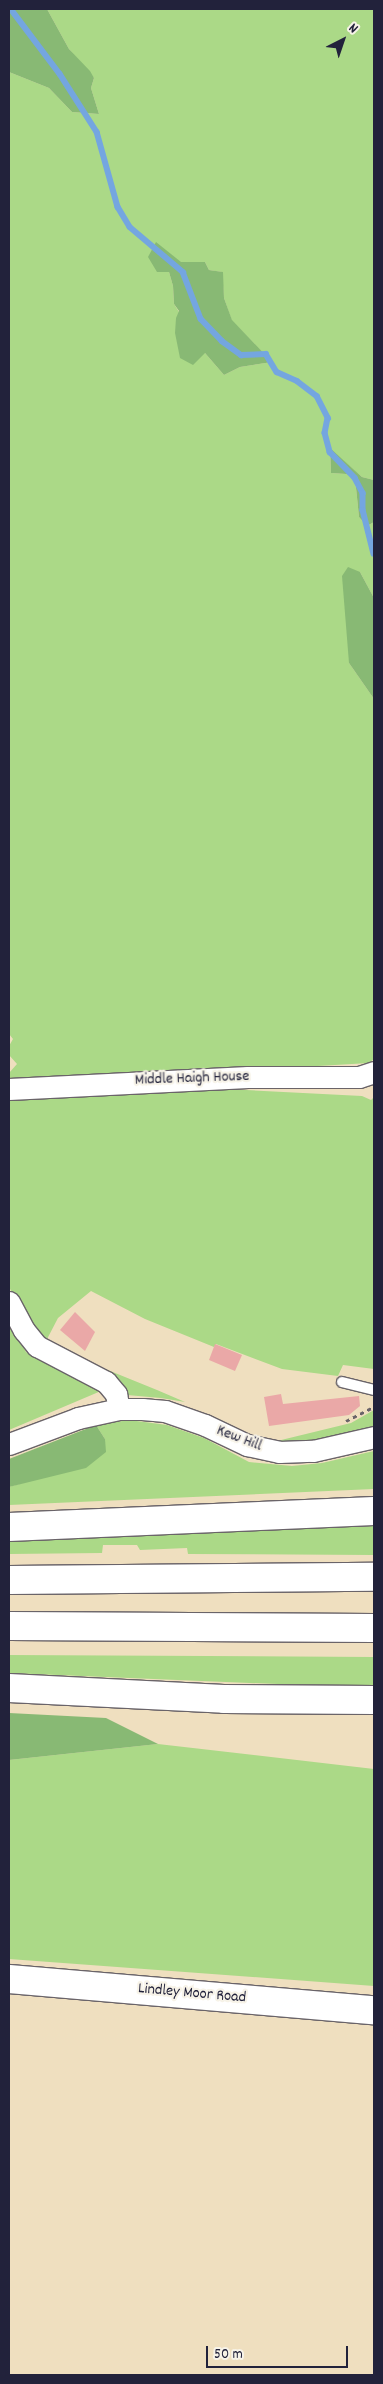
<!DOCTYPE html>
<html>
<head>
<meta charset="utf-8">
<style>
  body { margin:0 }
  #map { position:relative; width:383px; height:2384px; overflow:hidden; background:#efdfbf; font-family:Dekko,sans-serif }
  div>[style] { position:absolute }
  .green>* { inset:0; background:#abd987 }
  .forest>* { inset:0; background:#88b974 }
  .stream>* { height:5.5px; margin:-2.75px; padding:0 2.75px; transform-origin:2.75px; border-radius:2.75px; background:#74a6e0 }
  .building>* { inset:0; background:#eaa8a7 }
  .path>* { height:3px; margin-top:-1.5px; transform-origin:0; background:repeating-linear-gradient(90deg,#6a6469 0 4px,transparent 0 8px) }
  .roads { filter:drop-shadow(1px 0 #6a6469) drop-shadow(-1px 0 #6a6469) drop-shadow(0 1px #6a6469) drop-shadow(0 -1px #6a6469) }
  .lane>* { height:10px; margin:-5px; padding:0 5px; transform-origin:5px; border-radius:5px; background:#fff }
  .street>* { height:21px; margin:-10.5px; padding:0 10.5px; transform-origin:10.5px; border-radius:10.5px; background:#fff }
  .primary>* { height:28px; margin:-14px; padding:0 14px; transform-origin:14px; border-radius:14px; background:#fff }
  .highway>* { height:28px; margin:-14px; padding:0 14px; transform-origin:14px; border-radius:14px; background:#fff }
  span { translate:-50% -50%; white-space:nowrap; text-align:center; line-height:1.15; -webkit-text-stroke:4.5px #f7f3e8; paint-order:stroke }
  .street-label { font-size:16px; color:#22223b }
  .frame { position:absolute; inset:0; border:10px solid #22223b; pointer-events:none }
  .north { position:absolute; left:318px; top:15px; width:50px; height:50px; -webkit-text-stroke:4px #f7f3e8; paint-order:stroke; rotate:41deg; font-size:14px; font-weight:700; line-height:20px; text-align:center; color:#22223b }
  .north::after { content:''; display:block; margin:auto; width:18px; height:22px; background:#22223b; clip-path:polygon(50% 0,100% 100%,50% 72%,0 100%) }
  .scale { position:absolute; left:206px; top:2346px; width:142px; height:22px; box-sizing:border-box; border:2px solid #22223b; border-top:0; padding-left:6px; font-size:15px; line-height:18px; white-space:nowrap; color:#22223b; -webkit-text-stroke:4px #f7f3e8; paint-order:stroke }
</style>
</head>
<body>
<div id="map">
  <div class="green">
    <i style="clip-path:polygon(evenodd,47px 9px,374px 9px,374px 480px,362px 477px,330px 449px,331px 473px,346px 474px,355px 478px,359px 517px,367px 526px,374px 522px,374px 598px,360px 572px,349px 663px,374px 699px,374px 1059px,369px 1063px,14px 1084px,9px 1080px,9px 1073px,17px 1064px,9px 1055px,9px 1046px,13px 1039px,9px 1034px,9px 72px,49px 88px,72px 112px,99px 114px,91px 88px,94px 78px,69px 49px,47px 9px,181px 262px,205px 262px,209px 270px,222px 272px,224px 298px,232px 321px,272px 362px,240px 367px,224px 375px,205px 353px,174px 304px,173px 286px,169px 272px,181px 262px)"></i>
    <i style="clip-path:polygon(207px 1088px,362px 1096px,371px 1100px,374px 1097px,374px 1369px,343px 1365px,338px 1376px,282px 1369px,216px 1344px,214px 1347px,145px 1319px,91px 1291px,58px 1318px,45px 1343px,34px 1334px,9px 1287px,9px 1098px)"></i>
    <i style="clip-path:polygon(9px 1319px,26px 1352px,101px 1391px,9px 1430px)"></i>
    <i style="clip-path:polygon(88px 1362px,157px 1390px,185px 1402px,161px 1398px,127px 1395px,121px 1387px)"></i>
    <i style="clip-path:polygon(374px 1410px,374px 1428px,325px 1441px,273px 1442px,351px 1423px)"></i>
    <i style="clip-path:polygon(129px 1420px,167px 1425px,204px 1438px,249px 1462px,292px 1466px,322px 1463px,374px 1451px,374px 1489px,9px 1505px,9px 1487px,43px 1477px,105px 1439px,96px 1425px)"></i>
    <i style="clip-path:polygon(374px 1525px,374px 1555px,188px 1554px,187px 1548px,140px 1550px,137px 1545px,103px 1545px,102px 1553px,9px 1554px,9px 1541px,156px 1533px,198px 1533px)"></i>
    <i style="clip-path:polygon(9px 1655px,374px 1657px,374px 1688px,9px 1673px)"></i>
    <i style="clip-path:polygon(158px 1744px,374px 1769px,374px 1986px,9px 1959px,9px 1760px)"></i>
  </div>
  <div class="forest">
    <i style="clip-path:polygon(9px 9px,47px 9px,69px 49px,90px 71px,94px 78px,91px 88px,99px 114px,72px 112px,49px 88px,9px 72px)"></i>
    <i style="clip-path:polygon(156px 242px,181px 262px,205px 262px,209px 270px,223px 272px,224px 298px,232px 320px,272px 362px,240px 367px,224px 375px,205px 353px,193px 365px,180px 358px,175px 333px,176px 318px,179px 311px,174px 304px,173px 286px,169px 272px,157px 272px,148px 257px)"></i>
    <i style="clip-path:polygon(330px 448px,362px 477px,374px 480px,374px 522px,367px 526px,359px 517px,355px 478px,346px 474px,331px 473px)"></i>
    <i style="clip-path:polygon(348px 567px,360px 572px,374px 598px,374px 699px,349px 663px,342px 576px)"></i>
    <i style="clip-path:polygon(96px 1425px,105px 1439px,106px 1452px,86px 1468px,9px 1487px,9px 1459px)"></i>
    <i style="clip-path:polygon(9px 1713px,106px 1718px,158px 1744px,9px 1760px)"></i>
  </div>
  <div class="stream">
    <i style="left:11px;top:9px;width:81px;rotate:53deg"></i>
    <i style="left:60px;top:74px;width:69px;rotate:57.5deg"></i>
    <i style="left:97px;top:132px;width:78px;rotate:74.4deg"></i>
    <i style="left:118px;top:207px;width:23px;rotate:59deg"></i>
    <i style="left:130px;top:227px;width:70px;rotate:40.3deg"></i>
    <i style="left:183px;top:272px;width:50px;rotate:69deg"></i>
    <i style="left:201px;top:319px;width:30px;rotate:46deg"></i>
    <i style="left:222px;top:341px;width:24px;rotate:36deg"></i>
    <i style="left:241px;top:355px;width:25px;rotate:-2deg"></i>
    <i style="left:266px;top:354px;width:21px;rotate:59deg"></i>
    <i style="left:277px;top:372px;width:22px;rotate:24deg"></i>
    <i style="left:297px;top:381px;width:25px;rotate:37deg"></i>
    <i style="left:317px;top:396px;width:25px;rotate:63deg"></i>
    <i style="left:328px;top:418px;width:15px;rotate:101deg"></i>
    <i style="left:325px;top:433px;width:20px;rotate:75deg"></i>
    <i style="left:330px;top:452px;width:36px;rotate:46deg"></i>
    <i style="left:355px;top:478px;width:17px;rotate:62deg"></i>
    <i style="left:363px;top:493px;width:17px;rotate:90deg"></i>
    <i style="left:363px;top:510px;width:45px;rotate:76deg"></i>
  </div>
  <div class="building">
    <i style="clip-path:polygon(75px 1312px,95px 1332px,85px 1351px,60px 1330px)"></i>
    <i style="clip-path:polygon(215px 1344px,242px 1355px,235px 1371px,209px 1360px)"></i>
    <i style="clip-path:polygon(281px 1394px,283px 1404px,359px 1396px,360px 1406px,349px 1415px,269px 1426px,264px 1397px)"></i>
  </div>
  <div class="path">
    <i style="left:346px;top:1421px;width:31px;rotate:-27deg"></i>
  </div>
  <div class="roads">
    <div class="lane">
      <i style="left:342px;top:1382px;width:33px;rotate:14deg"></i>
    </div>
    <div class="street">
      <i style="left:9px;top:1089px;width:239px;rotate:-2.9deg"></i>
      <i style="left:248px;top:1077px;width:111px"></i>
      <i style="left:359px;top:1077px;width:16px;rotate:-18deg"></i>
      <i style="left:9px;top:1302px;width:32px;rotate:62deg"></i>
      <i style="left:24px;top:1330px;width:21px;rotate:51deg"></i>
      <i style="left:37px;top:1346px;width:78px;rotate:27.6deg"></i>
      <i style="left:106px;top:1382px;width:16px;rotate:50deg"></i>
      <i style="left:116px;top:1394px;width:15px;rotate:79deg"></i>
      <i style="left:9px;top:1444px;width:74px;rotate:-20.6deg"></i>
      <i style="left:78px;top:1418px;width:42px;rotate:-12.4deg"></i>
      <i style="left:119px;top:1409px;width:23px"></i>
      <i style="left:142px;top:1409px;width:23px;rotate:5deg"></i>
      <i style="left:165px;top:1411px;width:42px;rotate:19.3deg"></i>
      <i style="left:205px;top:1425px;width:47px;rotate:25.5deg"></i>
      <i style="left:247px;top:1445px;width:33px;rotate:12deg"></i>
      <i style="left:279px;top:1452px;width:34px;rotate:-2deg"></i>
      <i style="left:313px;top:1451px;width:63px;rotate:-12.9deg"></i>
    </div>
    <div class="primary">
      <i style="left:9px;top:1979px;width:366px;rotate:4.9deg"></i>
    </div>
    <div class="highway">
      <i style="left:9px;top:1527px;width:365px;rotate:-2.5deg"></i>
      <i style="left:9px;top:1580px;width:365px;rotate:-0.5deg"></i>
      <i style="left:9px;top:1626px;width:365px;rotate:0.3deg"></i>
      <i style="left:9px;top:1688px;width:215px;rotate:2.9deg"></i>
      <i style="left:224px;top:1699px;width:150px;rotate:0.4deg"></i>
    </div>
  </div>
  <div class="street-label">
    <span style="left:192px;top:1079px;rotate:-2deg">Middle Haigh House</span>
    <span style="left:239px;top:1439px;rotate:21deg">Kew Hill</span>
    <span style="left:192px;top:1994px;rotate:5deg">Lindley Moor Road</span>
  </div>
  <div class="frame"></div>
  <div class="north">N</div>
  <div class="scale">50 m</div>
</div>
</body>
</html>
